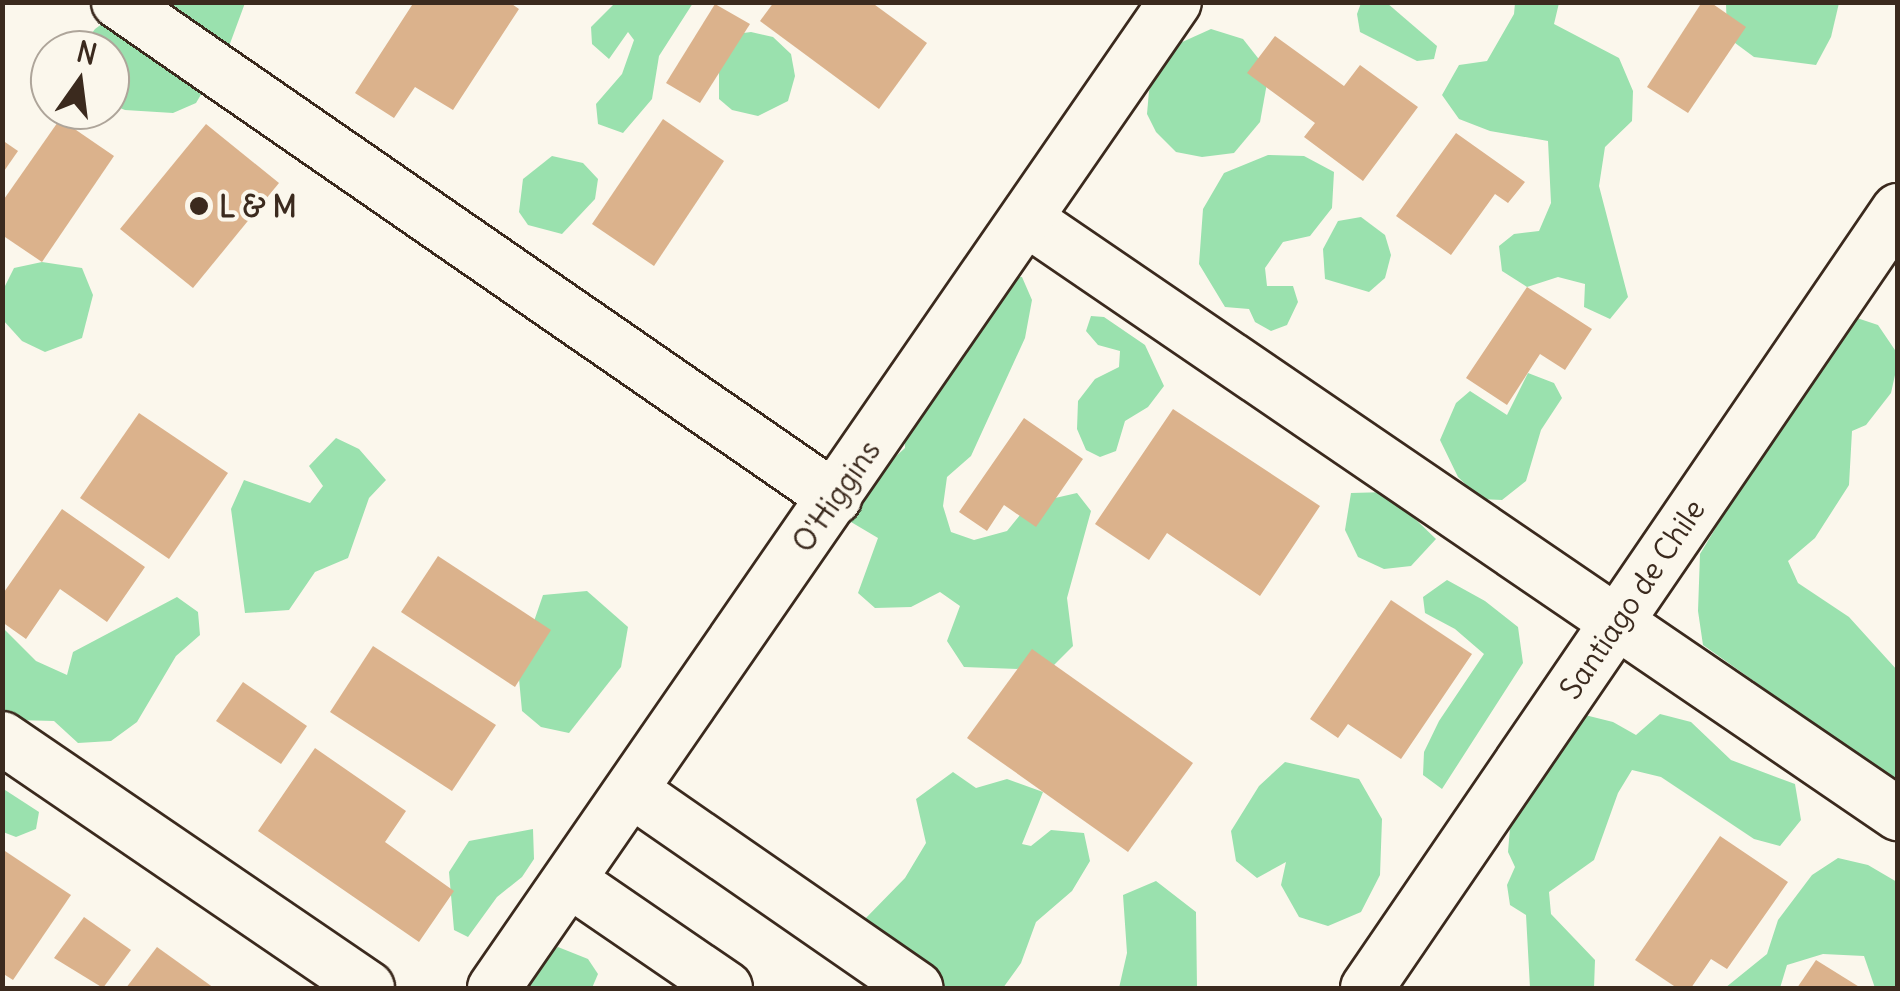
<!DOCTYPE html>
<html>
<head>
<meta charset="utf-8">
<style>
  body { margin:0 }
  #map { position:relative; width:1900px; height:991px; overflow:hidden; background:#fbf7ec; font-family:Delius,sans-serif }
  div>[style] { position:absolute }
  .green>* { inset:0; background:#9ae1ae }
  .building>* { inset:0; background:#dbb28c }
  .roads { filter:drop-shadow(2px 0 #3b2a1e) drop-shadow(-2px 0 #3b2a1e) drop-shadow(0 2px #3b2a1e) drop-shadow(0 -2px #3b2a1e) }
  .minor>* { height:52px; margin:-26px; padding:0 26px; transform-origin:26px; border-radius:26px; background:#fbf7ec }
  .dots>* { width:28px; height:28px; translate:-50% -50%; box-sizing:border-box; border:5px solid #fbf7ec; border-radius:50% }
  span { translate:-50% -50%; white-space:nowrap; text-align:center; line-height:1.15; -webkit-text-stroke:8px #fbf7ec; paint-order:stroke }
  .poi-label { font-size:30px; color:#3b2a1e; font-weight:700 }
  .left { translate:0 -50%; text-align:left }
  .street-label { font-size:30px; color:#3b2a1e }
  .frame { position:absolute; inset:0; border:5px solid #3b2a1e; pointer-events:none }
  .north { position:absolute; left:30px; top:30px; width:100px; height:100px; box-sizing:border-box; background:#fbf7ec; border:2px solid #aea59a; border-radius:50%; rotate:14deg; font-size:28px; font-weight:700; line-height:40px; text-align:center; color:#3b2a1e }
  .north::after { content:''; display:block; margin:auto; width:35px; height:45px; background:#3b2a1e; clip-path:polygon(50% 0,100% 100%,50% 72%,0 100%) }
</style>
</head>
<body>
<div id="map">
  <div class="green">
    <i style="clip-path:polygon(616px 2px,693px 3px,659px 56px,652px 99px,623px 133px,598px 124px,596px 104px,622px 74px,634px 40px,628px 32px,609px 59px,592px 44px,591px 27px)"></i>
    <i style="clip-path:polygon(130px 3px,245px 3px,228px 49px,196px 103px,173px 113px,125px 110px,110px 104px,110px 50px,79px 50px,95px 29px)"></i>
    <i style="clip-path:polygon(1361px 3px,1387px 3px,1437px 46px,1434px 59px,1417px 61px,1360px 32px,1357px 14px)"></i>
    <i style="clip-path:polygon(1515px 3px,1559px 3px,1554px 24px,1619px 58px,1633px 91px,1632px 121px,1605px 147px,1599px 186px,1628px 297px,1610px 319px,1584px 307px,1585px 284px,1558px 277px,1527px 287px,1502px 271px,1499px 246px,1514px 234px,1539px 231px,1551px 203px,1548px 141px,1490px 131px,1459px 119px,1442px 95px,1459px 65px,1487px 61px,1514px 14px)"></i>
    <i style="clip-path:polygon(1726px 3px,1839px 3px,1831px 37px,1816px 65px,1754px 57px,1727px 37px)"></i>
    <i style="clip-path:polygon(1211px 29px,1243px 39px,1269px 72px,1260px 122px,1234px 153px,1202px 157px,1176px 152px,1156px 132px,1147px 114px,1149px 91px,1169px 48px)"></i>
    <i style="clip-path:polygon(751px 32px,773px 37px,791px 54px,795px 76px,788px 101px,758px 116px,732px 110px,719px 99px,719px 65px,736px 34px)"></i>
    <i style="clip-path:polygon(1268px 155px,1304px 156px,1334px 172px,1332px 208px,1310px 236px,1283px 242px,1265px 268px,1267px 286px,1293px 286px,1298px 302px,1287px 325px,1271px 331px,1255px 322px,1249px 309px,1225px 307px,1199px 264px,1203px 209px,1224px 173px)"></i>
    <i style="clip-path:polygon(552px 156px,583px 163px,598px 179px,595px 199px,562px 234px,528px 225px,519px 212px,523px 179px)"></i>
    <i style="clip-path:polygon(1361px 217px,1385px 235px,1391px 255px,1385px 278px,1369px 292px,1325px 279px,1323px 249px,1338px 221px)"></i>
    <i style="clip-path:polygon(42px 262px,82px 268px,93px 295px,82px 338px,45px 352px,22px 341px,3px 320px,3px 290px,14px 268px)"></i>
    <i style="clip-path:polygon(1022px 277px,1032px 300px,1025px 338px,971px 456px,947px 477px,943px 506px,951px 532px,974px 540px,1007px 531px,1029px 504px,1077px 493px,1091px 511px,1067px 598px,1073px 646px,1049px 670px,964px 667px,947px 641px,960px 606px,940px 592px,911px 607px,875px 608px,858px 593px,878px 538px,851px 522px,872px 478px,905px 448px,904px 423px,986px 278px)"></i>
    <i style="clip-path:polygon(1845px 314px,1878px 325px,1897px 353px,1897px 366px,1891px 393px,1866px 425px,1852px 431px,1849px 485px,1815px 538px,1788px 561px,1798px 583px,1849px 617px,1897px 670px,1897px 782px,1703px 645px,1698px 611px,1700px 554px)"></i>
    <i style="clip-path:polygon(1091px 316px,1104px 317px,1145px 345px,1164px 386px,1148px 407px,1125px 421px,1116px 451px,1100px 457px,1086px 450px,1077px 429px,1078px 401px,1095px 379px,1119px 367px,1120px 351px,1098px 345px,1086px 331px)"></i>
    <i style="clip-path:polygon(1528px 373px,1554px 383px,1562px 398px,1541px 430px,1526px 481px,1502px 500px,1481px 499px,1458px 477px,1440px 440px,1456px 403px,1470px 391px,1507px 415px)"></i>
    <i style="clip-path:polygon(336px 438px,359px 449px,386px 480px,369px 498px,348px 558px,315px 572px,289px 610px,245px 613px,231px 509px,244px 480px,310px 503px,323px 486px,309px 466px)"></i>
    <i style="clip-path:polygon(1387px 492px,1436px 539px,1411px 566px,1384px 569px,1358px 557px,1345px 530px,1351px 493px)"></i>
    <i style="clip-path:polygon(1447px 580px,1485px 601px,1518px 627px,1523px 663px,1442px 789px,1423px 775px,1424px 752px,1439px 721px,1484px 654px,1455px 629px,1425px 613px,1423px 597px)"></i>
    <i style="clip-path:polygon(587px 591px,628px 627px,621px 667px,569px 733px,541px 727px,522px 711px,518px 668px,543px 595px)"></i>
    <i style="clip-path:polygon(177px 597px,198px 612px,200px 635px,176px 656px,137px 722px,111px 741px,78px 743px,54px 721px,16px 720px,3px 712px,2px 627px,36px 661px,67px 675px,73px 652px)"></i>
    <i style="clip-path:polygon(1660px 714px,1691px 722px,1731px 760px,1795px 784px,1801px 820px,1780px 846px,1754px 839px,1661px 777px,1632px 770px,1618px 793px,1594px 860px,1549px 892px,1551px 914px,1595px 960px,1594px 988px,1530px 988px,1526px 915px,1510px 905px,1507px 885px,1515px 867px,1508px 852px,1512px 803px,1585px 715px,1613px 722px,1636px 735px)"></i>
    <i style="clip-path:polygon(1285px 762px,1359px 779px,1382px 819px,1380px 875px,1361px 912px,1328px 926px,1299px 917px,1281px 885px,1286px 862px,1257px 878px,1236px 861px,1231px 831px,1259px 786px)"></i>
    <i style="clip-path:polygon(953px 772px,976px 788px,1007px 779px,1043px 792px,1022px 844px,1031px 846px,1051px 830px,1084px 833px,1090px 861px,1072px 891px,1036px 922px,1021px 963px,1003px 988px,869px 988px,863px 983px,864px 920px,905px 878px,926px 843px,916px 799px)"></i>
    <i style="clip-path:polygon(2px 788px,39px 812px,36px 829px,16px 837px,3px 832px)"></i>
    <i style="clip-path:polygon(533px 829px,534px 859px,522px 877px,497px 897px,468px 937px,454px 930px,449px 872px,469px 841px)"></i>
    <i style="clip-path:polygon(1838px 858px,1868px 865px,1897px 882px,1897px 988px,1875px 988px,1864px 956px,1823px 954px,1787px 965px,1780px 988px,1725px 988px,1767px 954px,1778px 920px,1812px 875px)"></i>
    <i style="clip-path:polygon(1156px 881px,1196px 912px,1197px 988px,1119px 988px,1127px 953px,1123px 895px)"></i>
    <i style="clip-path:polygon(558px 947px,588px 959px,598px 974px,592px 988px,518px 988px,532px 966px)"></i>
  </div>
  <div class="building">
    <i style="clip-path:polygon(414px 2px,509px 2px,519px 9px,453px 110px,415px 87px,394px 118px,355px 93px)"></i>
    <i style="clip-path:polygon(774px 2px,871px 2px,927px 43px,879px 109px,760px 21px)"></i>
    <i style="clip-path:polygon(1702px 2px,1710px 2px,1746px 27px,1688px 113px,1647px 87px)"></i>
    <i style="clip-path:polygon(715px 4px,750px 24px,700px 103px,666px 83px)"></i>
    <i style="clip-path:polygon(1275px 36px,1344px 86px,1360px 65px,1418px 107px,1363px 181px,1304px 137px,1315px 123px,1247px 73px)"></i>
    <i style="clip-path:polygon(60px 119px,114px 156px,42px 262px,2px 235px,2px 202px)"></i>
    <i style="clip-path:polygon(663px 119px,724px 161px,654px 266px,592px 224px)"></i>
    <i style="clip-path:polygon(206px 124px,279px 183px,193px 288px,120px 229px)"></i>
    <i style="clip-path:polygon(1456px 133px,1525px 182px,1508px 203px,1495px 194px,1451px 255px,1396px 216px)"></i>
    <i style="clip-path:polygon(2px 140px,18px 151px,2px 174px)"></i>
    <i style="clip-path:polygon(1527px 287px,1592px 329px,1565px 370px,1540px 354px,1507px 405px,1466px 378px)"></i>
    <i style="clip-path:polygon(1173px 409px,1320px 506px,1260px 596px,1167px 533px,1149px 560px,1095px 524px)"></i>
    <i style="clip-path:polygon(139px 413px,228px 473px,169px 559px,80px 498px)"></i>
    <i style="clip-path:polygon(1024px 418px,1083px 459px,1036px 527px,1004px 505px,987px 531px,959px 512px)"></i>
    <i style="clip-path:polygon(62px 509px,145px 567px,107px 622px,60px 589px,26px 639px,2px 622px,2px 595px)"></i>
    <i style="clip-path:polygon(438px 556px,551px 630px,515px 687px,401px 612px)"></i>
    <i style="clip-path:polygon(1391px 600px,1472px 654px,1401px 759px,1348px 724px,1338px 738px,1310px 719px)"></i>
    <i style="clip-path:polygon(373px 646px,496px 725px,452px 791px,330px 712px)"></i>
    <i style="clip-path:polygon(1032px 649px,1193px 763px,1128px 852px,967px 738px)"></i>
    <i style="clip-path:polygon(243px 682px,307px 726px,281px 764px,216px 721px)"></i>
    <i style="clip-path:polygon(315px 748px,406px 811px,385px 842px,454px 891px,419px 942px,258px 831px)"></i>
    <i style="clip-path:polygon(1720px 836px,1788px 882px,1727px 969px,1711px 959px,1691px 988px,1677px 988px,1635px 960px)"></i>
    <i style="clip-path:polygon(2px 849px,71px 895px,13px 980px,2px 973px)"></i>
    <i style="clip-path:polygon(84px 917px,131px 950px,103px 988px,54px 958px)"></i>
    <i style="clip-path:polygon(157px 947px,214px 988px,126px 988px)"></i>
    <i style="clip-path:polygon(1816px 960px,1861px 988px,1797px 988px)"></i>
  </div>
  <div class="roads">
    <div class="minor">
      <i style="left:118px;top:2px;width:872px;rotate:34.67deg"></i>
      <i style="left:1026px;top:219px;width:1056px;rotate:34.31deg"></i>
      <i style="left:2px;top:738px;width:443px;rotate:34.3deg"></i>
      <i style="left:632px;top:791px;width:346px;rotate:34.7deg"></i>
      <i style="left:570px;top:881px;width:189px;rotate:34.4deg"></i>
      <i style="left:494px;top:988px;width:1198px;rotate:-55.37deg"></i>
      <i style="left:1367px;top:988px;width:942px;rotate:-55.69deg"></i>
    </div>
  </div>
  <div class="dots">
    <i style="left:199px;top:206px;background:#3b2a1e"></i>
  </div>
  <div class="poi-label">
    <span class="left" style="left:219px;top:206px">L &amp; M</span>
  </div>
  <div class="street-label">
    <span style="left:836px;top:496px;rotate:-55deg">O'Higgins</span>
    <span style="left:1632px;top:599px;rotate:-56deg">Santiago de Chile</span>
  </div>
  <div class="frame"></div>
  <div class="north">N</div>
</div>
</body>
</html>
